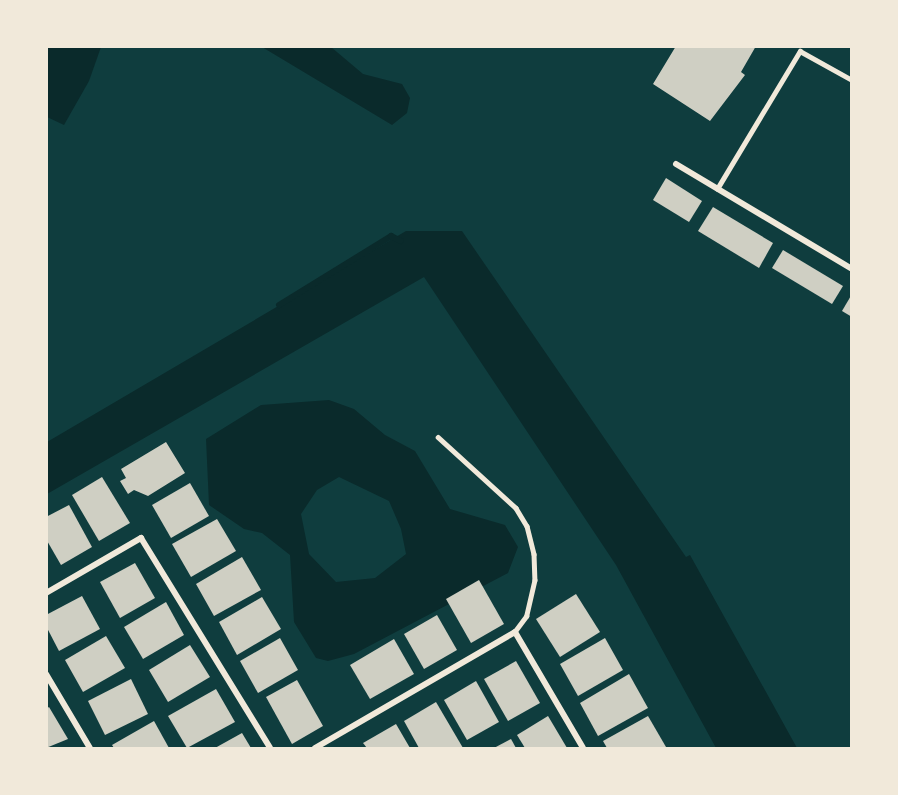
<!DOCTYPE html>
<html>
<head>
<meta charset="utf-8">
<style>
  body { margin:0 }
  #map { position:relative; width:898px; height:795px; overflow:hidden; background:#0f3d3e; font-family:"Work Sans",sans-serif }
  div>[style] { position:absolute }
  .water>* { inset:0; background:#0a2a2b }
  .stream>* { height:6px; margin:-3px; padding:0 3px; transform-origin:3px; border-radius:3px; background:#0a2a2b }
  .building>* { inset:0; background:#cfcfc3 }
  .service>* { height:4.5px; margin:-2.25px; padding:0 2.25px; transform-origin:2.25px; border-radius:2.25px; background:#f1e9da }
  .minor>* { height:6px; margin:-3px; padding:0 3px; transform-origin:3px; border-radius:3px; background:#f1e9da }
  span { translate:-50% -50%; white-space:nowrap; text-align:center; line-height:1.15; -webkit-text-stroke:5px #f1e9da; paint-order:stroke }
  .frame { position:absolute; inset:0; border:48px solid #f1e9da; pointer-events:none }
</style>
</head>
<body>
<div id="map">
  <div class="water">
    <i style="clip-path:polygon(47px 46px,101px 47px,89px 81px,64px 125px,47px 117px)"></i>
    <i style="clip-path:polygon(262px 47px,331px 47px,363px 74px,402px 84px,410px 98px,407px 113px,392px 125px)"></i>
    <i style="clip-path:polygon(406px 231px,462px 231px,686px 557px,690px 555px,797px 748px,716px 748px,616px 565px,424px 277px,47px 494px,47px 442px)"></i>
    <i style="clip-path:polygon(evenodd,329px 400px,354px 409px,385px 435px,415px 451px,450px 509px,505px 525px,518px 547px,508px 573px,354px 654px,328px 661px,316px 658px,294px 622px,290px 555px,262px 533px,244px 529px,209px 505px,206px 439px,261px 405px,329px 400px,339px 477px,389px 501px,401px 529px,406px 554px,375px 578px,336px 582px,309px 554px,301px 514px,317px 490px,339px 477px)"></i>
  </div>
  <div class="stream">
    <i style="left:279px;top:305px;width:132px;rotate:-31.6deg"></i>
    <i style="left:391px;top:236px;width:11px;rotate:27deg"></i>
  </div>
  <div class="building">
    <i style="clip-path:polygon(676px 46px,756px 46px,741px 72px,745px 75px,710px 121px,653px 84px)"></i>
    <i style="clip-path:polygon(666px 178px,702px 201px,689px 222px,653px 200px)"></i>
    <i style="clip-path:polygon(713px 207px,773px 243px,759px 268px,698px 231px)"></i>
    <i style="clip-path:polygon(783px 250px,843px 286px,832px 304px,772px 268px)"></i>
    <i style="clip-path:polygon(852px 294px,852px 317px,842px 311px)"></i>
    <i style="clip-path:polygon(166px 442px,185px 473px,148px 496px,134px 490px,128px 494px,120px 481px,126px 478px,121px 469px)"></i>
    <i style="clip-path:polygon(102px 477px,130px 523px,99px 541px,72px 495px)"></i>
    <i style="clip-path:polygon(190px 483px,209px 516px,171px 538px,152px 505px)"></i>
    <i style="clip-path:polygon(69px 505px,92px 547px,61px 565px,46px 539px,46px 517px)"></i>
    <i style="clip-path:polygon(217px 519px,236px 551px,191px 577px,172px 544px)"></i>
    <i style="clip-path:polygon(242px 557px,261px 590px,214px 616px,196px 584px)"></i>
    <i style="clip-path:polygon(135px 563px,155px 598px,120px 618px,100px 582px)"></i>
    <i style="clip-path:polygon(479px 580px,504px 624px,471px 643px,446px 599px)"></i>
    <i style="clip-path:polygon(576px 594px,600px 632px,560px 657px,536px 619px)"></i>
    <i style="clip-path:polygon(82px 596px,100px 629px,59px 651px,46px 626px,46px 615px)"></i>
    <i style="clip-path:polygon(262px 597px,281px 629px,237px 655px,219px 622px)"></i>
    <i style="clip-path:polygon(166px 602px,184px 635px,143px 659px,124px 627px)"></i>
    <i style="clip-path:polygon(437px 615px,457px 650px,424px 669px,404px 634px)"></i>
    <i style="clip-path:polygon(106px 636px,125px 668px,83px 692px,65px 660px)"></i>
    <i style="clip-path:polygon(280px 638px,298px 670px,258px 693px,240px 661px)"></i>
    <i style="clip-path:polygon(605px 638px,623px 670px,578px 696px,560px 664px)"></i>
    <i style="clip-path:polygon(394px 639px,414px 674px,370px 699px,350px 665px)"></i>
    <i style="clip-path:polygon(190px 645px,210px 677px,168px 702px,149px 670px)"></i>
    <i style="clip-path:polygon(516px 661px,540px 703px,508px 721px,484px 679px)"></i>
    <i style="clip-path:polygon(629px 674px,648px 708px,598px 736px,580px 703px)"></i>
    <i style="clip-path:polygon(131px 679px,148px 714px,105px 735px,88px 701px)"></i>
    <i style="clip-path:polygon(297px 680px,323px 726px,292px 744px,266px 697px)"></i>
    <i style="clip-path:polygon(476px 681px,499px 722px,467px 740px,444px 700px)"></i>
    <i style="clip-path:polygon(216px 689px,235px 722px,187px 748px,168px 716px)"></i>
    <i style="clip-path:polygon(436px 702px,463px 748px,419px 748px,404px 721px)"></i>
    <i style="clip-path:polygon(49px 707px,68px 739px,46px 748px,46px 709px)"></i>
    <i style="clip-path:polygon(548px 716px,567px 748px,525px 748px,517px 735px)"></i>
    <i style="clip-path:polygon(648px 716px,666px 747px,607px 748px,603px 741px)"></i>
    <i style="clip-path:polygon(154px 721px,169px 748px,114px 748px,112px 745px)"></i>
    <i style="clip-path:polygon(396px 724px,410px 748px,367px 748px,363px 743px)"></i>
    <i style="clip-path:polygon(242px 733px,251px 748px,215px 748px)"></i>
    <i style="clip-path:polygon(511px 739px,516px 748px,494px 748px)"></i>
  </div>
  <div class="service">
    <i style="left:717px;top:189px;width:161px;rotate:-59deg"></i>
    <i style="left:800px;top:51px;width:60px;rotate:29.1deg"></i>
    <i style="left:438px;top:437px;width:105px;rotate:42.3deg"></i>
    <i style="left:516px;top:508px;width:21px;rotate:59deg"></i>
    <i style="left:527px;top:526px;width:29px;rotate:76deg"></i>
    <i style="left:534px;top:554px;width:26px;rotate:88deg"></i>
    <i style="left:535px;top:580px;width:37px;rotate:103deg"></i>
    <i style="left:527px;top:616px;width:20px;rotate:127deg"></i>
  </div>
  <div class="minor">
    <i style="left:676px;top:164px;width:205px;rotate:30.8deg"></i>
    <i style="left:46px;top:593px;width:110px;rotate:-30.1deg"></i>
    <i style="left:141px;top:538px;width:246px;rotate:58.4deg"></i>
    <i style="left:46px;top:674px;width:86px;rotate:59.3deg"></i>
    <i style="left:315px;top:748px;width:231px;rotate:-30.1deg"></i>
    <i style="left:515px;top:632px;width:134px;rotate:59.6deg"></i>
  </div>
  <div class="frame"></div>
</div>
</body>
</html>
